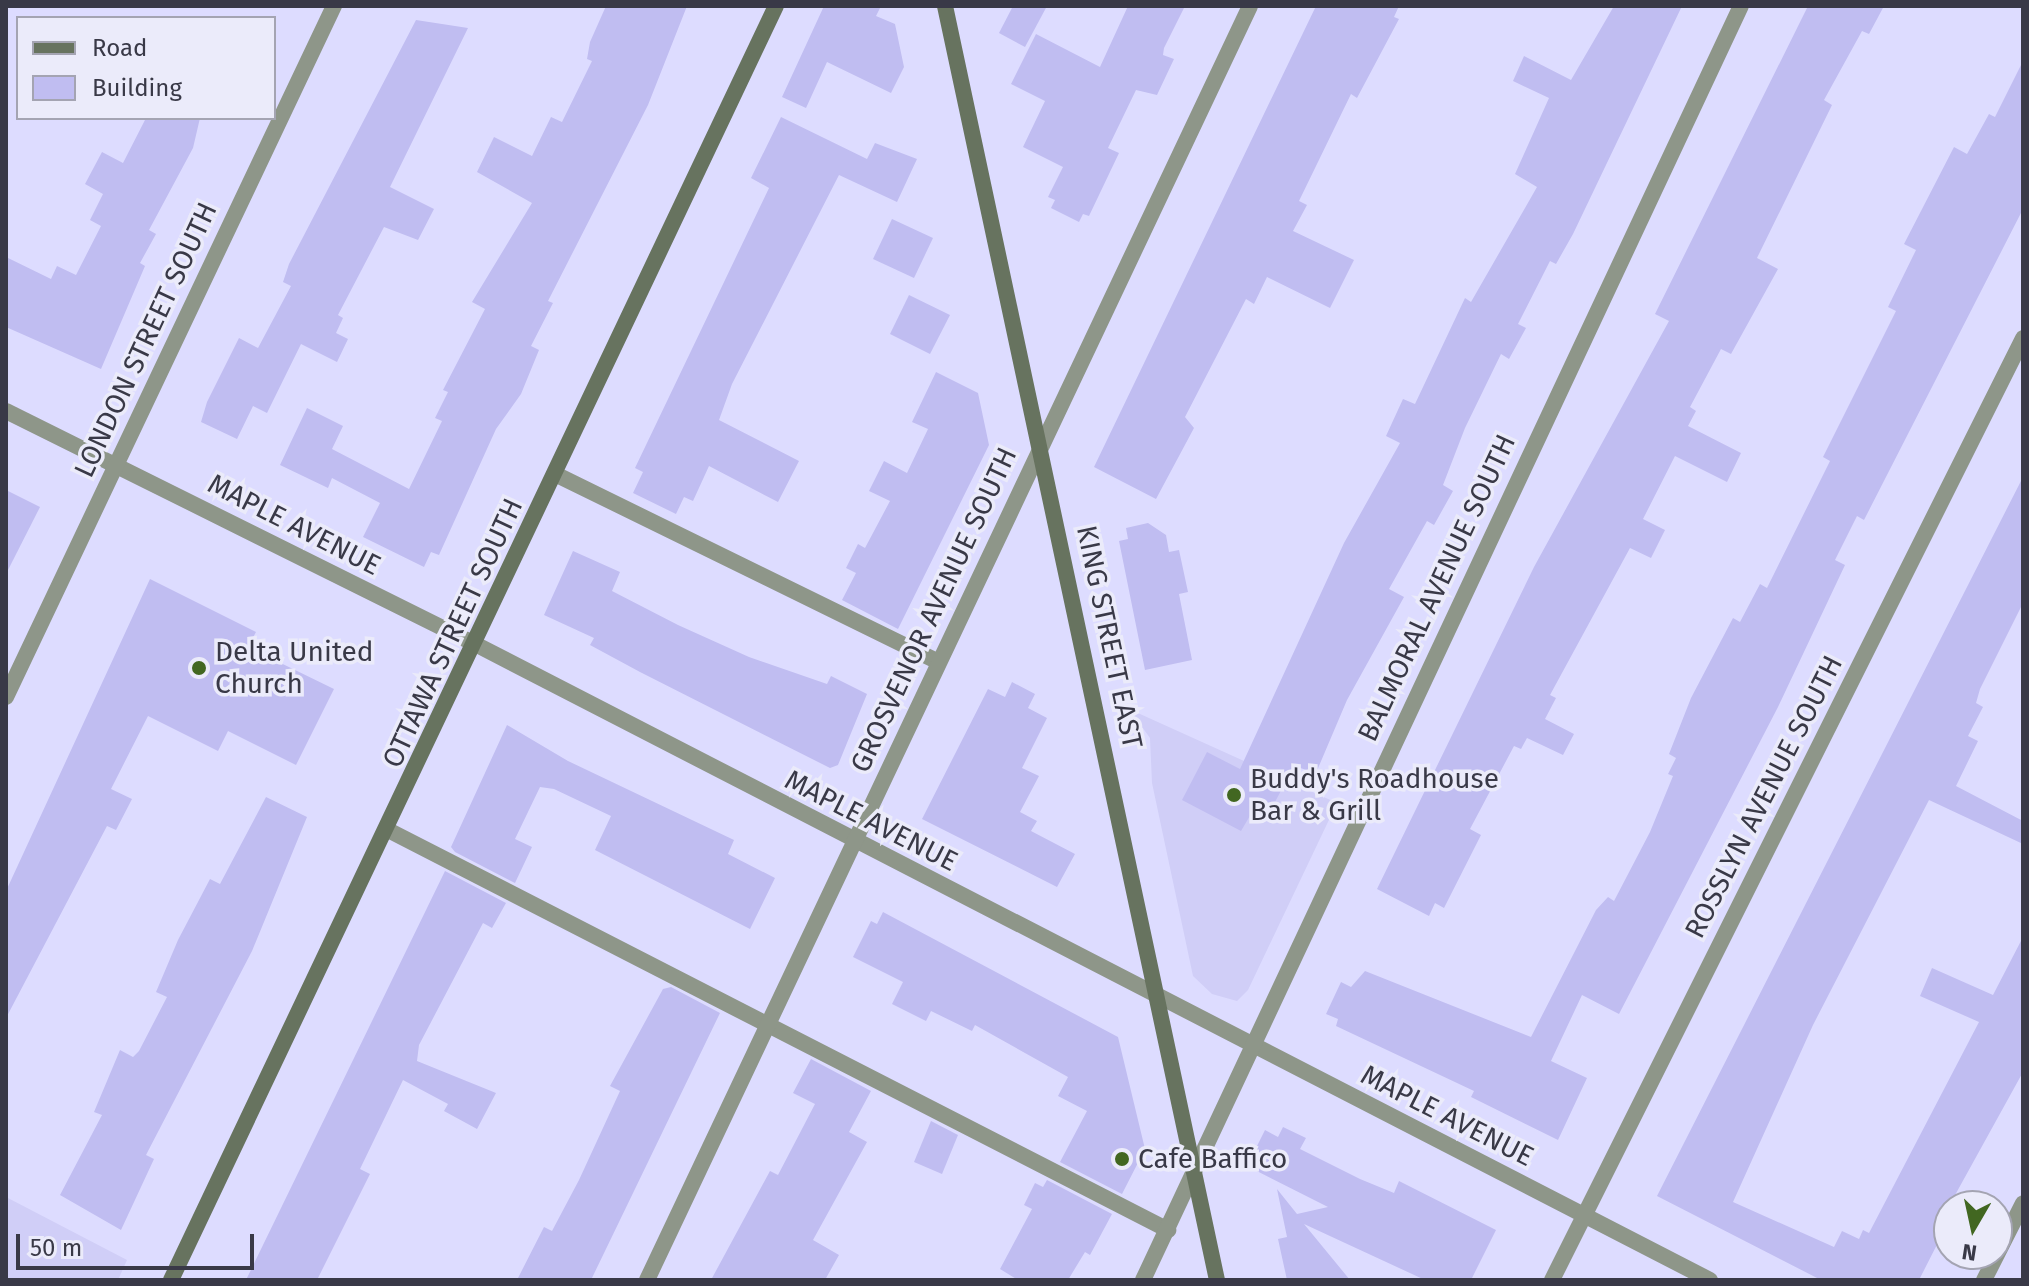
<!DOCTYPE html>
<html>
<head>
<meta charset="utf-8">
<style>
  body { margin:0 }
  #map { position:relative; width:2029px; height:1286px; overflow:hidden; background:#dddcff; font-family:"Fira Sans",sans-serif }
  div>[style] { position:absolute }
  .built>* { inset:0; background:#d0cef7 }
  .building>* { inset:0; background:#c0bdf1 }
  .lane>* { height:16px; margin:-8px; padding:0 8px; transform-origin:8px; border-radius:8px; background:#8e9689 }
  .street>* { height:16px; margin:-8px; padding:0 8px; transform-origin:8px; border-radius:8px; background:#8e9689 }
  .secondary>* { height:16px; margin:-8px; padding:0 8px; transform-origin:8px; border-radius:8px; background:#67735f }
  .dots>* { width:22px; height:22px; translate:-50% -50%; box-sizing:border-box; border:4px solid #ebebfa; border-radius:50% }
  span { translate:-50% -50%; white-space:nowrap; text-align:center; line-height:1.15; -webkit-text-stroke:7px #ebebfa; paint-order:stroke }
  .street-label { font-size:28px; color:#393947 }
  .poi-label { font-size:28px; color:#393947 }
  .left { translate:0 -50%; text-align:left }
  .frame { position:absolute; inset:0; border:8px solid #393947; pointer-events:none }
  .legend { position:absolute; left:16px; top:16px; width:260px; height:104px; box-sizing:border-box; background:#ebebfa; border:2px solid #a4a4b2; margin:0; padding:10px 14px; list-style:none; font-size:24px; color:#393947 }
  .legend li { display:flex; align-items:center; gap:16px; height:40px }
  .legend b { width:40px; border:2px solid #a4a4b2 }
  .north { position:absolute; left:1933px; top:1190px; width:80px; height:80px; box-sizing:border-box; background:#ebebfa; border:2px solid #a4a4b2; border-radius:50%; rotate:189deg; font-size:22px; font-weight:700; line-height:32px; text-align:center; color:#393947 }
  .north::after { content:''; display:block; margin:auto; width:28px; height:36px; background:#426721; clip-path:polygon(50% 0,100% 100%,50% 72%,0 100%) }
  .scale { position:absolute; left:16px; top:1234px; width:238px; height:36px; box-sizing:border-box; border:4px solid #393947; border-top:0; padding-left:10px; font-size:24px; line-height:28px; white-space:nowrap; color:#393947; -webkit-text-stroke:6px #ebebfa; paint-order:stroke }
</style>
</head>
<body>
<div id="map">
  <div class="built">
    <i style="clip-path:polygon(1129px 709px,1337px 803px,1248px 990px,1237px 1001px,1212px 994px,1193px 976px,1152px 783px,1150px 738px)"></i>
    <i style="clip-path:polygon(6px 1197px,127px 1260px,118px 1280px,6px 1280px)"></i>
  </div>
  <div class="building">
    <i style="clip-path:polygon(606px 6px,687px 6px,648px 105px,548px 301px,553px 303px,531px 346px,539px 350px,521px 394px,496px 429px,439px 555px,431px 552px,424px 567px,363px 537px,380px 503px,332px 478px,328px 488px,280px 465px,307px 408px,343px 426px,332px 449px,409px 489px,442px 421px,435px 418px,448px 392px,443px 390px,485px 309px,472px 302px,532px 203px,477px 172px,494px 137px,532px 156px,551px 117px,562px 122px,592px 61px,587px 59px,590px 42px)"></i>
    <i style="clip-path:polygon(824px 6px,881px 6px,876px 16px,895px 24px,904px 67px,891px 93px,827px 62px,806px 108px,782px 97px)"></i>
    <i style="clip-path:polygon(1013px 6px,1047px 6px,1025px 47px,999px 33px)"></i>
    <i style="clip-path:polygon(1128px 6px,1185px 6px,1164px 48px,1163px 55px,1174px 59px,1157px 95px,1136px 90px,1108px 148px,1119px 153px,1089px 216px,1083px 214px,1079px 222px,1051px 208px,1055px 200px,1048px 197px,1063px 167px,1023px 147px,1045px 101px,1011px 84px,1036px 34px,1100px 67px)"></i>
    <i style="clip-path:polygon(1316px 6px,1399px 6px,1394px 17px,1399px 19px,1357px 98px,1351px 94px,1299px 201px,1307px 205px,1293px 231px,1354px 260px,1330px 308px,1267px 277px,1254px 304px,1246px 299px,1185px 417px,1194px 428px,1156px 499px,1094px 467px)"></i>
    <i style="clip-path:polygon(1614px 6px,1682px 6px,1573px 234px,1556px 264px,1550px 261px,1518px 324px,1526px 328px,1509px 359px,1501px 354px,1465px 428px,1443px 485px,1453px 491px,1434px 525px,1427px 521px,1389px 589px,1404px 597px,1347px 700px,1316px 773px,1294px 766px,1265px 821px,1251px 814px,1241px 831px,1182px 800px,1207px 752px,1240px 769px,1344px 543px,1400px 443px,1386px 436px,1403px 399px,1415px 404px,1465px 298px,1471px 302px,1537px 187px,1515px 174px,1549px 98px,1513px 81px,1524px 56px,1571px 80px)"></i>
    <i style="clip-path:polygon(1808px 6px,1884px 6px,1869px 34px,1862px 31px,1824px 100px,1832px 105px,1757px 258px,1778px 269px,1731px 354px,1721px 349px,1690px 407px,1696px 411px,1688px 426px,1741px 453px,1727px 482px,1675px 456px,1643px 519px,1665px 530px,1651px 558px,1630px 548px,1550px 695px,1556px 698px,1545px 719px,1574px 734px,1563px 755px,1527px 738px,1521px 749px,1514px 746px,1470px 829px,1481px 835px,1444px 908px,1435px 903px,1429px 916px,1377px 889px,1534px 567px,1669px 321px,1655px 314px)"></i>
    <i style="clip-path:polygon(416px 20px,468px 28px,390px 187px,434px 209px,418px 240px,384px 227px,338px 315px,343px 318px,336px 333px,348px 339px,337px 362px,301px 344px,267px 413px,253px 406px,237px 439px,201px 422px,207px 402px,239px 338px,258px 348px,291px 286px,283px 282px,289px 264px)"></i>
    <i style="clip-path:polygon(2023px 61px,2023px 209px,1864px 520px,1857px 516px,1835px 560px,1845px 565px,1778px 707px,1619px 1014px,1582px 995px,1551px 1061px,1587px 1078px,1558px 1140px,1471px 1097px,1474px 1091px,1336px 1026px,1338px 1019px,1326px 1014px,1341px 982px,1351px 987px,1365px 971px,1531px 1037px,1596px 910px,1608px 897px,1614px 901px,1650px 832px,1673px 776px,1668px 774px,1676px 758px,1669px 754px,1691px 698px,1733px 618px,1740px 622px,1760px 584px,1767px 588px,1830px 461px,1823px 457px,1896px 311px,1888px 307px,1916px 250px,1904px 244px,1954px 147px,1967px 154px,1989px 114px,1995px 117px)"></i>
    <i style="clip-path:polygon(781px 117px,867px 159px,875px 143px,917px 159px,897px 202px,839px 175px,732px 384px,719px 420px,799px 461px,778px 502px,709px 466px,693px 501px,684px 497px,676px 514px,633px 493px,643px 472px,635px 468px,769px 188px,751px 178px)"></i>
    <i style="clip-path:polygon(146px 118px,200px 118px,193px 148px,149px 230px,156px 234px,140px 263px,145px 266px,101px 369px,6px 327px,6px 257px,51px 279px,57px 266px,76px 275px,101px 226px,90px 220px,103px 194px,85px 184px,102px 152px,123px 163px)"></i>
    <i style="clip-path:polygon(892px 219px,933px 238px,914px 278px,873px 259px)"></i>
    <i style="clip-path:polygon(909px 295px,950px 315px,930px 354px,890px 334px)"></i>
    <i style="clip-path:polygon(936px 372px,978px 393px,989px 445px,898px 629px,842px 600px,856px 573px,846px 568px,858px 544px,865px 548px,890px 501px,869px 491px,884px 461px,907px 473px,928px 429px,912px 422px)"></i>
    <i style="clip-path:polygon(2023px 477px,2023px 603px,1980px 689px,1976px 703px,1983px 707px,1968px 736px,1978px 741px,1956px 786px,2023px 821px,2023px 844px,1929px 800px,1813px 1025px,1733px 1202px,1834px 1247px,1842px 1231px,1859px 1239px,1863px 1230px,1869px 1233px,1979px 1022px,1920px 996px,1932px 968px,1993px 995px,2023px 937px,2023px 1072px,1949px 1206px,1949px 1221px,1919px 1280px,1821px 1280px,1657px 1196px)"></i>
    <i style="clip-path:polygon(6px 490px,40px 507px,6px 574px)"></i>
    <i style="clip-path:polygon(1148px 523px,1166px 535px,1169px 552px,1179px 550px,1188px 592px,1179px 594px,1192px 660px,1145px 670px,1119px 541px,1128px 539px,1126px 528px)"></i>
    <i style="clip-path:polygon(573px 551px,620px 572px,612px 591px,678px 625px,749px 657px,827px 684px,831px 676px,867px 694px,838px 765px,830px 768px,640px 672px,590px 645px,594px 638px,544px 615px)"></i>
    <i style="clip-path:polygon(150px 579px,256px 632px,248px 647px,334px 689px,296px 765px,228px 731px,218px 751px,148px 716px,111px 789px,132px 799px,116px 830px,107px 826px,6px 1018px,6px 891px)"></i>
    <i style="clip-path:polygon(1012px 682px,1035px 694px,1028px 708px,1047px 718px,1022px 768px,1039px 776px,1020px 812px,1037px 821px,1031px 831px,1075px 854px,1057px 887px,922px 819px,988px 689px,1005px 697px)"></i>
    <i style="clip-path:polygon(507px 725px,568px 761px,734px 840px,728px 854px,775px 878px,750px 929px,595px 850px,611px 816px,554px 789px,540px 787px,515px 839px,532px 847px,515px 883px,455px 852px,451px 847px)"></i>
    <i style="clip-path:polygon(266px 797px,307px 817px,252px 951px,146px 1155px,154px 1159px,121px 1230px,60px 1195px,102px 1115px,94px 1112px,120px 1050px,133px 1057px,139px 1051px,167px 997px,156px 992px,178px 940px,210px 879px,220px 884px)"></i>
    <i style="clip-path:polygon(445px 871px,506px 903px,492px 928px,483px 923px,419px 1045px,417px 1061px,496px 1093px,477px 1129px,444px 1111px,448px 1104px,403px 1080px,360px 1169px,370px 1174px,317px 1280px,246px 1280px)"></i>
    <i style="clip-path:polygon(883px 912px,1118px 1037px,1145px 1149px,1122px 1194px,1060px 1162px,1087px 1111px,1058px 1096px,1068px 1077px,975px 1025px,972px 1031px,931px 1011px,926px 1021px,892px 1004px,903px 982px,853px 957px,871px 921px,877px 924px)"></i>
    <i style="clip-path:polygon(671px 987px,720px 1013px,591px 1280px,517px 1280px,544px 1227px,552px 1231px,579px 1180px,620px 1091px,610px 1086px,663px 989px)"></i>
    <i style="clip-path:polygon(811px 1059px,871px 1091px,849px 1132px,867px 1142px,813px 1240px,839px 1255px,825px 1280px,711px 1280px,770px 1171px,778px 1175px,815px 1104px,793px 1093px)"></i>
    <i style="clip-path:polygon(931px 1121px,958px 1135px,942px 1174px,914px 1162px)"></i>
    <i style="clip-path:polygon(1283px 1127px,1306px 1138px,1300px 1149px,1360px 1179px,1394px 1193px,1399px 1181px,1496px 1230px,1471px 1280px,1425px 1280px,1304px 1224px,1350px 1280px,1287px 1280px,1278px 1239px,1287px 1237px,1277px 1189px,1297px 1214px,1328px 1207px,1247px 1166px,1265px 1130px,1278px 1137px)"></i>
    <i style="clip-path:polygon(1047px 1180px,1112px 1214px,1090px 1255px,1085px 1252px,1068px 1280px,1018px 1280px,1000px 1269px,1032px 1209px,1024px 1205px,1035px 1183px,1043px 1187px)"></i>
  </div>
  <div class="lane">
    <i style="left:557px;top:475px;width:421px;rotate:26.1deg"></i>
    <i style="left:388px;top:830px;width:877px;rotate:27.15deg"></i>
  </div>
  <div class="street">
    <i style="left:6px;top:411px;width:526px;rotate:26.42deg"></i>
    <i style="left:477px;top:645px;width:1387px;rotate:27.25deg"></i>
    <i style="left:6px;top:697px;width:765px;rotate:-64.61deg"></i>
    <i style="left:647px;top:1280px;width:1409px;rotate:-64.67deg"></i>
    <i style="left:1143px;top:1280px;width:1407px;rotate:-64.86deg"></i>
    <i style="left:1552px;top:1280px;width:1053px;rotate:-63.43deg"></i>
    <i style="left:1984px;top:1280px;width:86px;rotate:-63.1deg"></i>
  </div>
  <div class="secondary">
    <i style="left:945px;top:6px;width:1303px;rotate:77.95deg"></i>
    <i style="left:171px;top:1280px;width:1410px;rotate:-64.6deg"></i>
  </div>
  <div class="dots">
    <i style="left:199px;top:668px;background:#426721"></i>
    <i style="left:1234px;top:795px;background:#426721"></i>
    <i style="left:1122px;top:1159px;background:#426721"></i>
  </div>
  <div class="street-label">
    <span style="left:146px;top:340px;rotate:-65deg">LONDON STREET SOUTH</span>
    <span style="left:294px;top:525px;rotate:27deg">MAPLE AVENUE</span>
    <span style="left:1437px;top:588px;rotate:-65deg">BALMORAL AVENUE SOUTH</span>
    <span style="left:934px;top:610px;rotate:-65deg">GROSVENOR AVENUE SOUTH</span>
    <span style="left:453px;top:633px;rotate:-65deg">OTTAWA STREET SOUTH</span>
    <span style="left:1109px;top:637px;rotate:78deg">KING STREET EAST</span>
    <span style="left:1764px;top:797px;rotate:-63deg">ROSSLYN AVENUE SOUTH</span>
    <span style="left:871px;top:821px;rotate:27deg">MAPLE AVENUE</span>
    <span style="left:1447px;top:1116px;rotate:27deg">MAPLE AVENUE</span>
  </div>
  <div class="poi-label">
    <span class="left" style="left:215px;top:668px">Delta United<br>Church</span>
    <span class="left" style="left:1250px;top:795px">Buddy's Roadhouse<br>Bar &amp; Grill</span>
    <span class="left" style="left:1138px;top:1159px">Cafe Baffico</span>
  </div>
  <div class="frame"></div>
  <ul class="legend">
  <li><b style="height:10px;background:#67735f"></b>Road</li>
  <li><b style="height:22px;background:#c0bdf1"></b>Building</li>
  </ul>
  <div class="north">N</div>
  <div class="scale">50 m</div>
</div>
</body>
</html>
